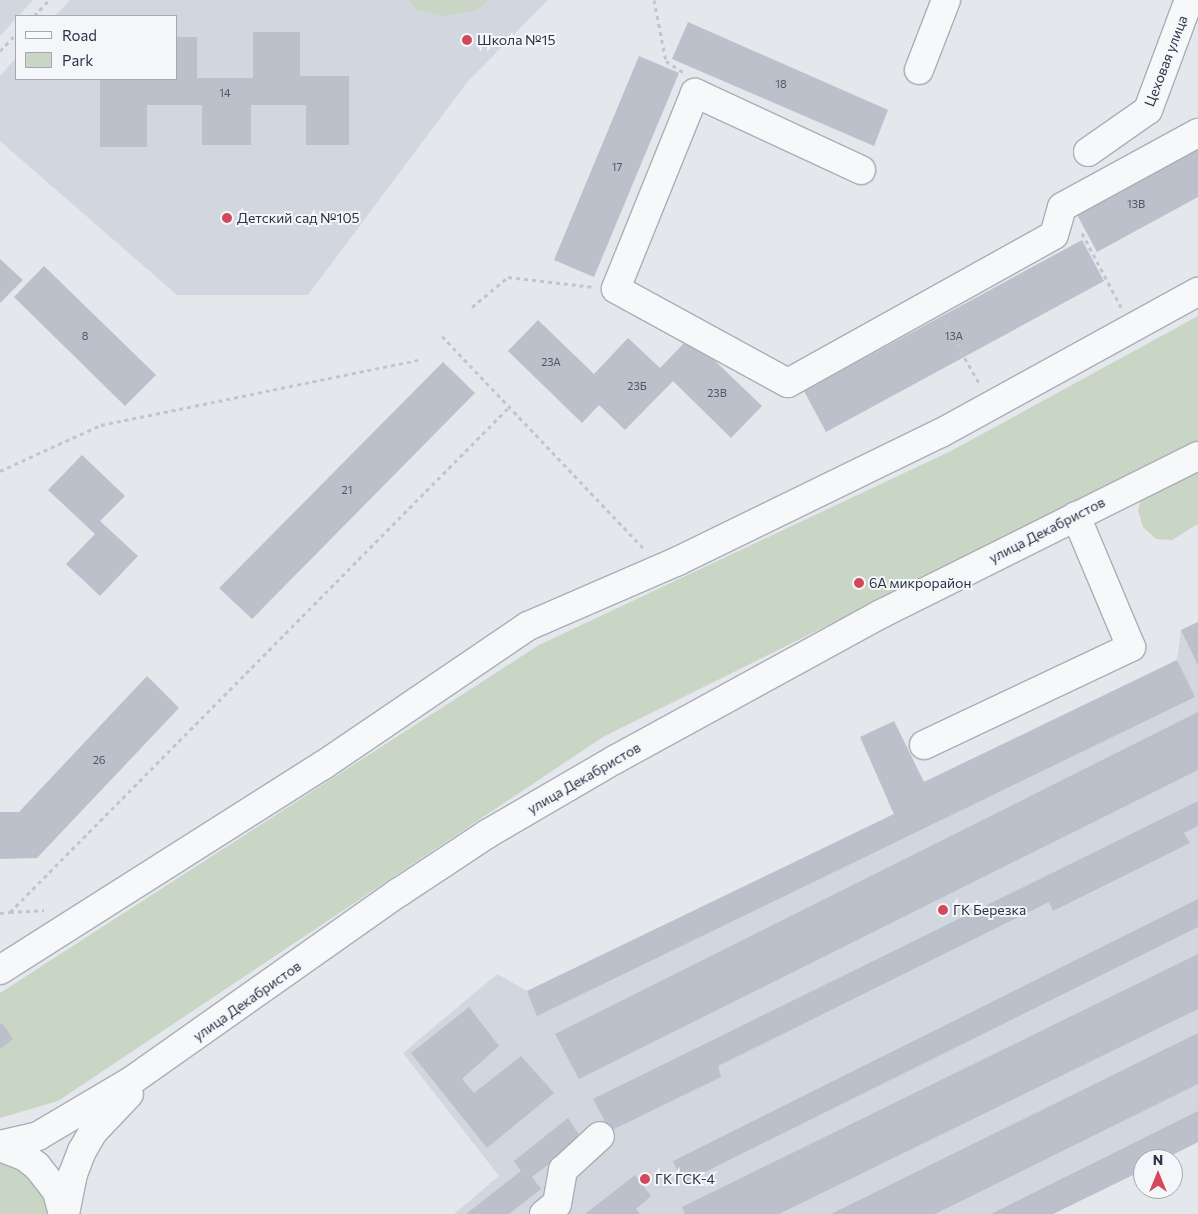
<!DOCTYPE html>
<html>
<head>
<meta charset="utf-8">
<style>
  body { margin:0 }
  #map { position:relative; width:1198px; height:1214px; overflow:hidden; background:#e4e7ec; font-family:Commissioner,sans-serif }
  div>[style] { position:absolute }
  .built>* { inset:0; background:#d2d6de }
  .green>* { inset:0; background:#c9d6c5 }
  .building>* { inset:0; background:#bbc0ca }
  .path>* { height:3px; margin-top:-1.5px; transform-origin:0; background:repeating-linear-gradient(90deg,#c2c5cb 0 4px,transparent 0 8px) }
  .roads { filter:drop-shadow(1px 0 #a9aeb7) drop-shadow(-1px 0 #a9aeb7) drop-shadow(0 1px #a9aeb7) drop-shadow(0 -1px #a9aeb7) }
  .minor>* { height:28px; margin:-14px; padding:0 14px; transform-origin:14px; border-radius:14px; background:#f7f8fa }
  .dots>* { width:14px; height:14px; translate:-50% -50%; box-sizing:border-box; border:2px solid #f4f6f9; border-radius:50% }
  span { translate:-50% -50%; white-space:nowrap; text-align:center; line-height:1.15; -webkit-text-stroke:4px #f4f6f9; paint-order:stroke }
  .number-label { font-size:11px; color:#4f5766 }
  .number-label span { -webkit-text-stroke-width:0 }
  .poi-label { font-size:14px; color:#2b3445 }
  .left { translate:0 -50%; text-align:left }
  .street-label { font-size:14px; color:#2b3445 }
  .legend { position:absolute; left:15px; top:15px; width:162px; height:65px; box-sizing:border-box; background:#f4f6f9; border:1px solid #a4a8b1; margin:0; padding:6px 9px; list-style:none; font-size:15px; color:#2b3445 }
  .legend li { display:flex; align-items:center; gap:10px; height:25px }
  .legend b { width:25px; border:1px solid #a4a8b1 }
  .north { position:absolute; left:1133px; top:1149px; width:50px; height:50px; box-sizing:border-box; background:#f4f6f9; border:1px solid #a4a8b1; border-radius:50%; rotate:0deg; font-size:14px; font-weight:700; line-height:20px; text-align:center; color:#2b3445 }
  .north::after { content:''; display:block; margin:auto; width:18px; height:22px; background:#d1495b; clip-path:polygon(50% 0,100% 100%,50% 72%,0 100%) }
</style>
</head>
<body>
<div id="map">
  <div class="built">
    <i style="clip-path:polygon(0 0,33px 0,0 36px)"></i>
    <i style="clip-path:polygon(70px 0,548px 0,468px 81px,308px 295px,177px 295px,0 141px,0 76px,16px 58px,16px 79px,176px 79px,176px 16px,55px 16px)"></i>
    <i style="clip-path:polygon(1198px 622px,1198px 1142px,1164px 1159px,1143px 1159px,1143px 1170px,1053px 1214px,454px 1214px,499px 1176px,403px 1053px,497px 974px,527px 991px,894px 814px,887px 800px,1177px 660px,1181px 630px)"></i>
  </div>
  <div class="green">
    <i style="clip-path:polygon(408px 0,488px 0,477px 10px,445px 16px,417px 10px)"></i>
    <i style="clip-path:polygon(1198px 316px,1198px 441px,603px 737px,58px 1101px,0 1118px,0 993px,539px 645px,951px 451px)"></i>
    <i style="clip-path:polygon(1198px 470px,1198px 524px,1172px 540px,1156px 539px,1143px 527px,1138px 511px,1141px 499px)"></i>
    <i style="clip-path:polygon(0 1158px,19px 1166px,42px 1189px,51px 1214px,0 1214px)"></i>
  </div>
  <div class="building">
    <i style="clip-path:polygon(688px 22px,888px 110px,874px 146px,672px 59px)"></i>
    <i style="clip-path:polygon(253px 32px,300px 32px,300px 76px,349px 76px,349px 145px,306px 145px,306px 105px,251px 105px,251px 145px,202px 145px,202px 105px,147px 105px,147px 147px,100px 147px,100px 80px,176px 79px,176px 37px,197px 37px,197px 78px,253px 78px)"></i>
    <i style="clip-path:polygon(639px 56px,679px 73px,594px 277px,554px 260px)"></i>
    <i style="clip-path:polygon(1198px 144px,1198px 197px,1097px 252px,1075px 211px)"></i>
    <i style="clip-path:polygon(1082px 240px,1104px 281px,826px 432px,804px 391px)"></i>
    <i style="clip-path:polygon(0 259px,23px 280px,0 303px)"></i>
    <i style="clip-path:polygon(44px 266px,156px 375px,125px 406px,14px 297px)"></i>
    <i style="clip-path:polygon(538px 320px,594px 374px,628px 338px,660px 368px,690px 337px,762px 406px,731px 438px,673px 381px,625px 430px,599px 405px,582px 423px,508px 351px)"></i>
    <i style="clip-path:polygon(443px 362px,475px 393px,252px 619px,219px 588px)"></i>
    <i style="clip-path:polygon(82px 455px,125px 496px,100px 521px,138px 556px,100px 596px,66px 564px,95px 534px,48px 490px)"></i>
    <i style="clip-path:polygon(1198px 622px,1198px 665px,1181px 630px)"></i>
    <i style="clip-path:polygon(1177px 660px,1195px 697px,537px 1016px,527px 991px,894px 814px,860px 737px,894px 721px,924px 782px)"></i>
    <i style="clip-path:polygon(147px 676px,179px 708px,37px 858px,0 859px,0 812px,19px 812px)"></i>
    <i style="clip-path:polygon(1198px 712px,1198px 770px,579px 1079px,555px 1034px)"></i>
    <i style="clip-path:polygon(1198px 801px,1198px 826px,1184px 833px,1190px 843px,1053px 911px,1049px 902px,718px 1066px,721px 1077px,610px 1131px,593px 1099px)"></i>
    <i style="clip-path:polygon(1198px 899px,1198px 927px,683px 1183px,673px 1161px)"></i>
    <i style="clip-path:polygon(1198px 954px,1198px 1009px,779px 1214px,685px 1214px,682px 1207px)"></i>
    <i style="clip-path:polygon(469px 1007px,499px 1046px,462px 1079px,474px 1093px,521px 1056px,554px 1093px,487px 1148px,411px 1053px)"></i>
    <i style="clip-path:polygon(2px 1023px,13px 1039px,0 1049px,0 1024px)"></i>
    <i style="clip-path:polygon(1198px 1033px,1198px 1084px,935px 1214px,831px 1214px)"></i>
    <i style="clip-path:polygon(1198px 1111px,1198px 1142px,1164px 1159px,1143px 1159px,1143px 1170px,1053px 1214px,991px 1214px)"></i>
    <i style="clip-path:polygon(568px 1118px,582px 1139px,532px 1177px,541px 1189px,509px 1214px,466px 1214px,521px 1171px,514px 1161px)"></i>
    <i style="clip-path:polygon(635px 1175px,651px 1196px,636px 1209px,640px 1214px,585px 1214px)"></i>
  </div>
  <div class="path">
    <i style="left:654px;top:0;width:62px;rotate:78.9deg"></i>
    <i style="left:666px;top:61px;width:20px;rotate:33deg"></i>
    <i style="left:34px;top:16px;width:22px;rotate:-47deg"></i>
    <i style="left:0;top:51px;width:23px;rotate:-47deg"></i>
    <i style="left:1082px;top:233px;width:84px;rotate:62.2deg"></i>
    <i style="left:472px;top:307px;width:47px;rotate:-39.8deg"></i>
    <i style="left:508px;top:277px;width:86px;rotate:6.7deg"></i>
    <i style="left:945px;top:323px;width:69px;rotate:60.5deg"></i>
    <i style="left:442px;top:336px;width:292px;rotate:46.5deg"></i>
    <i style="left:0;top:471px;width:111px;rotate:-24.5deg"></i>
    <i style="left:101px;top:425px;width:324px;rotate:-11.6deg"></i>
    <i style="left:10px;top:912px;width:34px;rotate:-3deg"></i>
    <i style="left:0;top:913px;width:10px;rotate:-6deg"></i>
    <i style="left:10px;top:912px;width:710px;rotate:-45.34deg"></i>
  </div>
  <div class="roads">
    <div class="minor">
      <i style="left:919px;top:70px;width:75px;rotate:-68.9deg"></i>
      <i style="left:1088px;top:152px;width:73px;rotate:-35deg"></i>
      <i style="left:1148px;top:110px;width:117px;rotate:-69.6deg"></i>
      <i style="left:861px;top:170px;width:183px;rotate:-155.1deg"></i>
      <i style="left:695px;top:93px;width:211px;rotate:112deg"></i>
      <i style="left:616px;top:289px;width:196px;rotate:28.7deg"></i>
      <i style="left:788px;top:383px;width:304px;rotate:-29.1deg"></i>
      <i style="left:1054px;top:235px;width:29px;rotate:-74deg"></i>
      <i style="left:1062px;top:207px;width:155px;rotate:-28.6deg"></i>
      <i style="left:924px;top:745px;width:229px;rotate:-25.3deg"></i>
      <i style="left:1131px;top:647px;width:142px;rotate:-112.8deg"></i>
      <i style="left:0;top:970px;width:381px;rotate:-32.4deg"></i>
      <i style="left:322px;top:766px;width:249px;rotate:-34.2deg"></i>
      <i style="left:528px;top:626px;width:163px;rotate:-23.4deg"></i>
      <i style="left:678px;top:561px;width:292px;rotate:-26deg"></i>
      <i style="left:941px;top:433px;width:293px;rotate:-28.8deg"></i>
      <i style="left:0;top:1145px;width:39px;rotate:-13deg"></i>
      <i style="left:38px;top:1136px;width:108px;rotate:-30.6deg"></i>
      <i style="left:131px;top:1081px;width:327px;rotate:-35.2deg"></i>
      <i style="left:398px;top:893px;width:107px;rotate:-33.5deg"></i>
      <i style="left:487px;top:834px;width:149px;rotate:-30.2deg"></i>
      <i style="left:616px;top:759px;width:302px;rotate:-28.7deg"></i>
      <i style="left:881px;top:614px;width:354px;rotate:-26.5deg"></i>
      <i style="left:0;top:1147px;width:26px;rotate:21deg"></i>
      <i style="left:24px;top:1156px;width:16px;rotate:38deg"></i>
      <i style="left:37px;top:1166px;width:33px;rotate:52deg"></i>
      <i style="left:57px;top:1192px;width:23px;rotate:75deg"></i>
      <i style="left:65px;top:1214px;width:41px;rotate:-78.7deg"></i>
      <i style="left:73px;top:1174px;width:25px;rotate:-69deg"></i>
      <i style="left:82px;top:1151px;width:22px;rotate:-60deg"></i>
      <i style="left:93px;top:1132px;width:52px;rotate:-46.5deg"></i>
      <i style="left:544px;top:1214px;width:16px;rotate:-38deg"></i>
      <i style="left:557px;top:1204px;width:35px;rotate:-80deg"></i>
      <i style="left:563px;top:1170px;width:50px;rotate:-42.6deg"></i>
    </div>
  </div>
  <div class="dots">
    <i style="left:467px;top:40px;background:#d1495b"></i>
    <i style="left:227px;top:218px;background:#d1495b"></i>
    <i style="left:859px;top:583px;background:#d1495b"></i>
    <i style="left:943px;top:910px;background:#d1495b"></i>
    <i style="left:645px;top:1179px;background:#d1495b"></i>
  </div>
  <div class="number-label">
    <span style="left:781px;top:84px">18</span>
    <span style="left:225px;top:93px">14</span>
    <span style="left:617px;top:167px">17</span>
    <span style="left:1136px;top:204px">13В</span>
    <span style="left:85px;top:336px">8</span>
    <span style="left:954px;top:336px">13А</span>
    <span style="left:551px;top:362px">23А</span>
    <span style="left:637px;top:386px">23Б</span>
    <span style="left:717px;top:393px">23В</span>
    <span style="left:347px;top:490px">21</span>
    <span style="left:99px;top:760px">26</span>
  </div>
  <div class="poi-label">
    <span class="left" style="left:477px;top:40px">Школа №15</span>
    <span class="left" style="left:237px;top:218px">Детский сад №105</span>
    <span class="left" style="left:869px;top:583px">6А микрорайон</span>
    <span class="left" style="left:953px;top:910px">ГК Березка</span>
    <span class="left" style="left:655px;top:1179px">ГК ГСК-4</span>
  </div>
  <div class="street-label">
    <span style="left:1166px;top:61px;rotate:-69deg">Цеховая улица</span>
    <span style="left:1047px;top:530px;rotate:-27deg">улица Декабристов</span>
    <span style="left:584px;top:778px;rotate:-30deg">улица Декабристов</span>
    <span style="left:247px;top:1001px;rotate:-35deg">улица Декабристов</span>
  </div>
  <ul class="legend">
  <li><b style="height:6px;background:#f7f8fa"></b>Road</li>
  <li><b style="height:14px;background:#c9d6c5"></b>Park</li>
  </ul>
  <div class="north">N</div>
</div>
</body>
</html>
